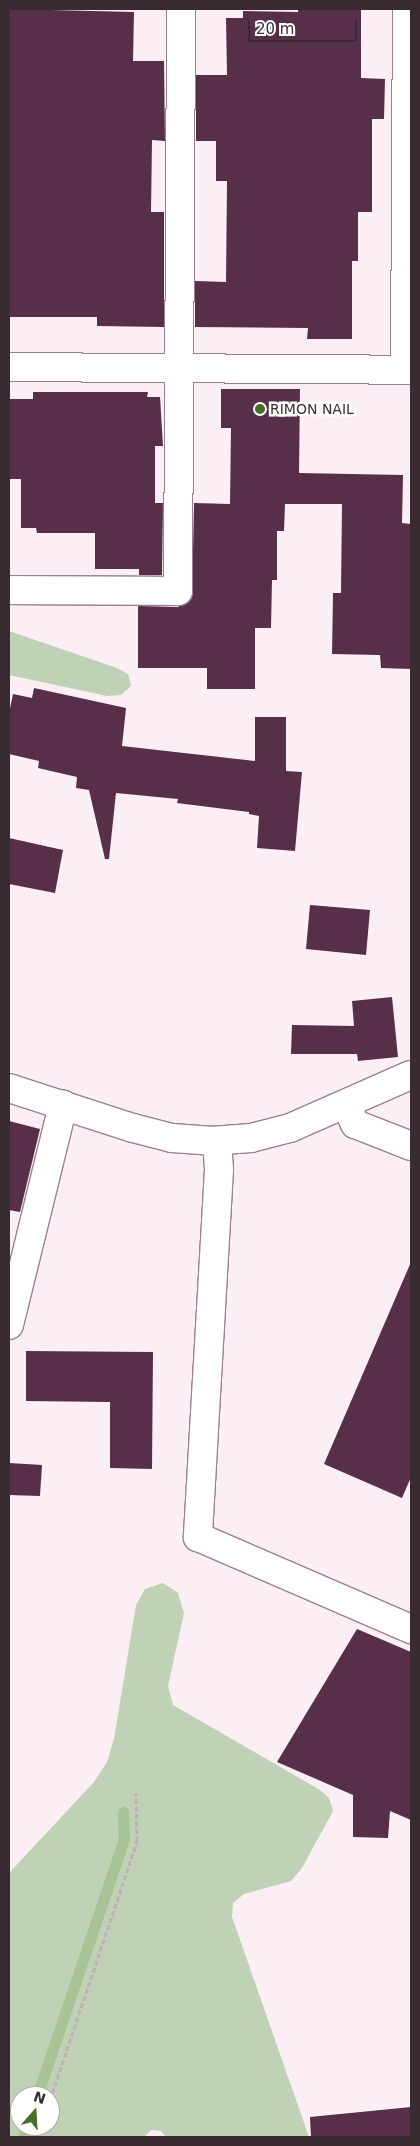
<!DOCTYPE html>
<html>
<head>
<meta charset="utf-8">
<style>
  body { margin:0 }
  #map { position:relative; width:420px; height:2146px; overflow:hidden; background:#fbeef5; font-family:"DejaVu Sans",sans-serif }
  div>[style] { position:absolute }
  .green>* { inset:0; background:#c0d2b5 }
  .stream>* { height:11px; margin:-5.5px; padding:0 5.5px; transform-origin:5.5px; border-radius:5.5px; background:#a8c396 }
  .building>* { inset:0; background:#582f48 }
  .path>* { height:3px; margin-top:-1.5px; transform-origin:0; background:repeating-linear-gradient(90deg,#beb1b8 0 5px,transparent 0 7.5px) }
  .roads { filter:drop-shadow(1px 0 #9d7f8f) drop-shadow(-1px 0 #9d7f8f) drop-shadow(0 1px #9d7f8f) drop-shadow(0 -1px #9d7f8f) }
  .minor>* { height:28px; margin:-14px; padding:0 14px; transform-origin:14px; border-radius:14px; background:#fff }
  .tertiary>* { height:28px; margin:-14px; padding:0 14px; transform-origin:14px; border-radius:14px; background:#fff }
  .dots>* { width:14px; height:14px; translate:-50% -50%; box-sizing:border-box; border:2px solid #fff; border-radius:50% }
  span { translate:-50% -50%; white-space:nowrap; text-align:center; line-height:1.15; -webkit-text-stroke:5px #fff; paint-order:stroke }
  .poi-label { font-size:14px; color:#382c32 }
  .left { translate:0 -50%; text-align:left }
  .frame { position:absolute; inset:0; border:10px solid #382c32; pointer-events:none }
  .north { position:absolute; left:10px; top:2086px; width:50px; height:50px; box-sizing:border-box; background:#fff; border:1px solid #afabad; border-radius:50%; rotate:19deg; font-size:14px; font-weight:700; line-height:20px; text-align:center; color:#382c32 }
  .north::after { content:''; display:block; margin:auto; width:18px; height:22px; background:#476d27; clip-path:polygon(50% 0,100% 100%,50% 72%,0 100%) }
  .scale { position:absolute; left:248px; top:20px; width:109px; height:22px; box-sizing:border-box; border:2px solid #382c32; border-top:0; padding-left:6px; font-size:15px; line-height:18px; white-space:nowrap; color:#382c32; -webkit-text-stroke:4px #fff; paint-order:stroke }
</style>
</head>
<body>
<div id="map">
  <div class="green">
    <i style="clip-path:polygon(9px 631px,117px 668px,128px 674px,131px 686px,121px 695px,107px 696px,9px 675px)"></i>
    <i style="clip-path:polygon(evenodd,163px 1583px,178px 1593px,184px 1613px,168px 1686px,173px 1705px,320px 1790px,329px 1798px,333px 1811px,302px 1868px,291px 1881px,244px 1894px,233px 1903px,232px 1917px,309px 2137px,166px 2137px,161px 2131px,151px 2130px,144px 2137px,9px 2137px,9px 1873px,94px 1782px,107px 1762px,114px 1739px,136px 1605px,145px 1589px,163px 1583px,20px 2096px,50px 2096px,50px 2126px,20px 2126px,20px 2096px)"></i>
  </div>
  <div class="stream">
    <i style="left:37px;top:2096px;width:271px;rotate:-71.3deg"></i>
    <i style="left:124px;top:1839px;width:27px;rotate:-92deg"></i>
    <i style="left:23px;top:2137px;width:12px;rotate:-70deg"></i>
  </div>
  <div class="building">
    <i style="clip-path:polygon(9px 9px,134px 12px,133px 61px,164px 61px,165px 141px,152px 140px,151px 212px,164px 212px,164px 327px,97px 326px,97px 317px,9px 317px)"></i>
    <i style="clip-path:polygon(298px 9px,361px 9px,361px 78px,385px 79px,384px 119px,372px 119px,372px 212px,358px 212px,358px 261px,352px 261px,352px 339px,307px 339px,308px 328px,195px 327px,195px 281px,226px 282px,227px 181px,216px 181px,216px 141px,196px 141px,196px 75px,227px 75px,226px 18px,243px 18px,243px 11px,298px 12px)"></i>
    <i style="clip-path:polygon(221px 389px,300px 389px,299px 473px,403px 475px,402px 523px,411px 524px,411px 669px,381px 668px,380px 655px,332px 654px,333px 593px,341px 593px,342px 504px,285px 504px,284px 531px,277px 531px,277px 580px,272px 580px,271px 628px,255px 628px,255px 689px,207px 689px,207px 668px,138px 668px,138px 606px,178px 607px,192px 598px,194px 503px,230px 504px,231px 428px,221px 428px)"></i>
    <i style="clip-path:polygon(33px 392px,148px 392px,147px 397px,160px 397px,163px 446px,155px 446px,155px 503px,163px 503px,162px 575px,139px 575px,139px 569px,95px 569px,95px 533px,37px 533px,36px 528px,21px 528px,21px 479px,9px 479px,9px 399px,33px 399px)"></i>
    <i style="clip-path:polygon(34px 688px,126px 708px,122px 746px,255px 761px,255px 717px,286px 717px,286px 771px,302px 772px,295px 851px,257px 848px,259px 816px,249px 814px,249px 812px,177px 803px,178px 799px,116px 793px,109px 859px,105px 859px,89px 790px,76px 788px,77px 777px,38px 768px,39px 761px,9px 754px,9px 713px,13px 694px,32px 698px)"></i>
    <i style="clip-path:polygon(9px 838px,63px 850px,55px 893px,9px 884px)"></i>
    <i style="clip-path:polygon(310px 905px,370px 910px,366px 955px,306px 949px)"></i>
    <i style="clip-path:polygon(392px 997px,398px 1057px,358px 1061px,357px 1054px,291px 1054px,292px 1025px,354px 1026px,352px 1001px)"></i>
    <i style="clip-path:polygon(9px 1121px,40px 1129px,20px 1212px,9px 1210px)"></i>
    <i style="clip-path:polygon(411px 1262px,411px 1477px,402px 1498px,324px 1464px)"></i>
    <i style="clip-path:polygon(26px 1351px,153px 1352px,152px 1469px,110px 1468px,110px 1402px,26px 1401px)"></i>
    <i style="clip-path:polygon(9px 1463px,42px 1465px,40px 1496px,9px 1495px)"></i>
    <i style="clip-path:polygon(357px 1629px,411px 1652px,411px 1820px,390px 1811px,388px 1838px,353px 1837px,353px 1795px,277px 1762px)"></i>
    <i style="clip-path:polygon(411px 2107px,411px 2137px,311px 2137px,310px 2117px)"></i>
  </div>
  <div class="path">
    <i style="left:50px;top:2100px;width:273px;rotate:-71.4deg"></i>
    <i style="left:137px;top:1841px;width:48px;rotate:-91.2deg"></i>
    <i style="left:38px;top:2137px;width:11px;rotate:-75deg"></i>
  </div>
  <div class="roads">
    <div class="minor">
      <i style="left:9px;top:367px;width:402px;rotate:0.4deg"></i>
      <i style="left:405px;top:370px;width:361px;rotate:-89.7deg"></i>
      <i style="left:9px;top:590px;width:169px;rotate:0.3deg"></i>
      <i style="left:178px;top:591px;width:582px;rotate:-89.7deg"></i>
      <i style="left:217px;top:1141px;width:29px;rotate:86deg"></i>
      <i style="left:219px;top:1170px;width:368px;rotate:93.3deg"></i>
      <i style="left:198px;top:1537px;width:232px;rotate:23.4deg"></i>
      <i style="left:9px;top:1325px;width:227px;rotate:-76.2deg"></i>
    </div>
    <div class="tertiary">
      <i style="left:9px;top:1088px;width:130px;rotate:17.9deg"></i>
      <i style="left:133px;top:1128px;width:40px;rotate:14.4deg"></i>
      <i style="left:172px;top:1138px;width:39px;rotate:4deg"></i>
      <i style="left:211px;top:1141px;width:40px;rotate:-4.3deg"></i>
      <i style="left:251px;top:1138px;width:40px;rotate:-14.4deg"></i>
      <i style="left:290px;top:1128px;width:132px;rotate:-23.7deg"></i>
      <i style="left:346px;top:1104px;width:22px;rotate:66deg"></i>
      <i style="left:355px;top:1124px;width:60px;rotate:21.4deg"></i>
    </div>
  </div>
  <div class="dots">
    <i style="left:260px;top:409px;background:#476d27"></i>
  </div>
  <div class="poi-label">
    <span class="left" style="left:270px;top:409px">RIMON NAIL</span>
  </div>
  <div class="frame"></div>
  <div class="north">N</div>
  <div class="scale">20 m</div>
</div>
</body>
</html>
